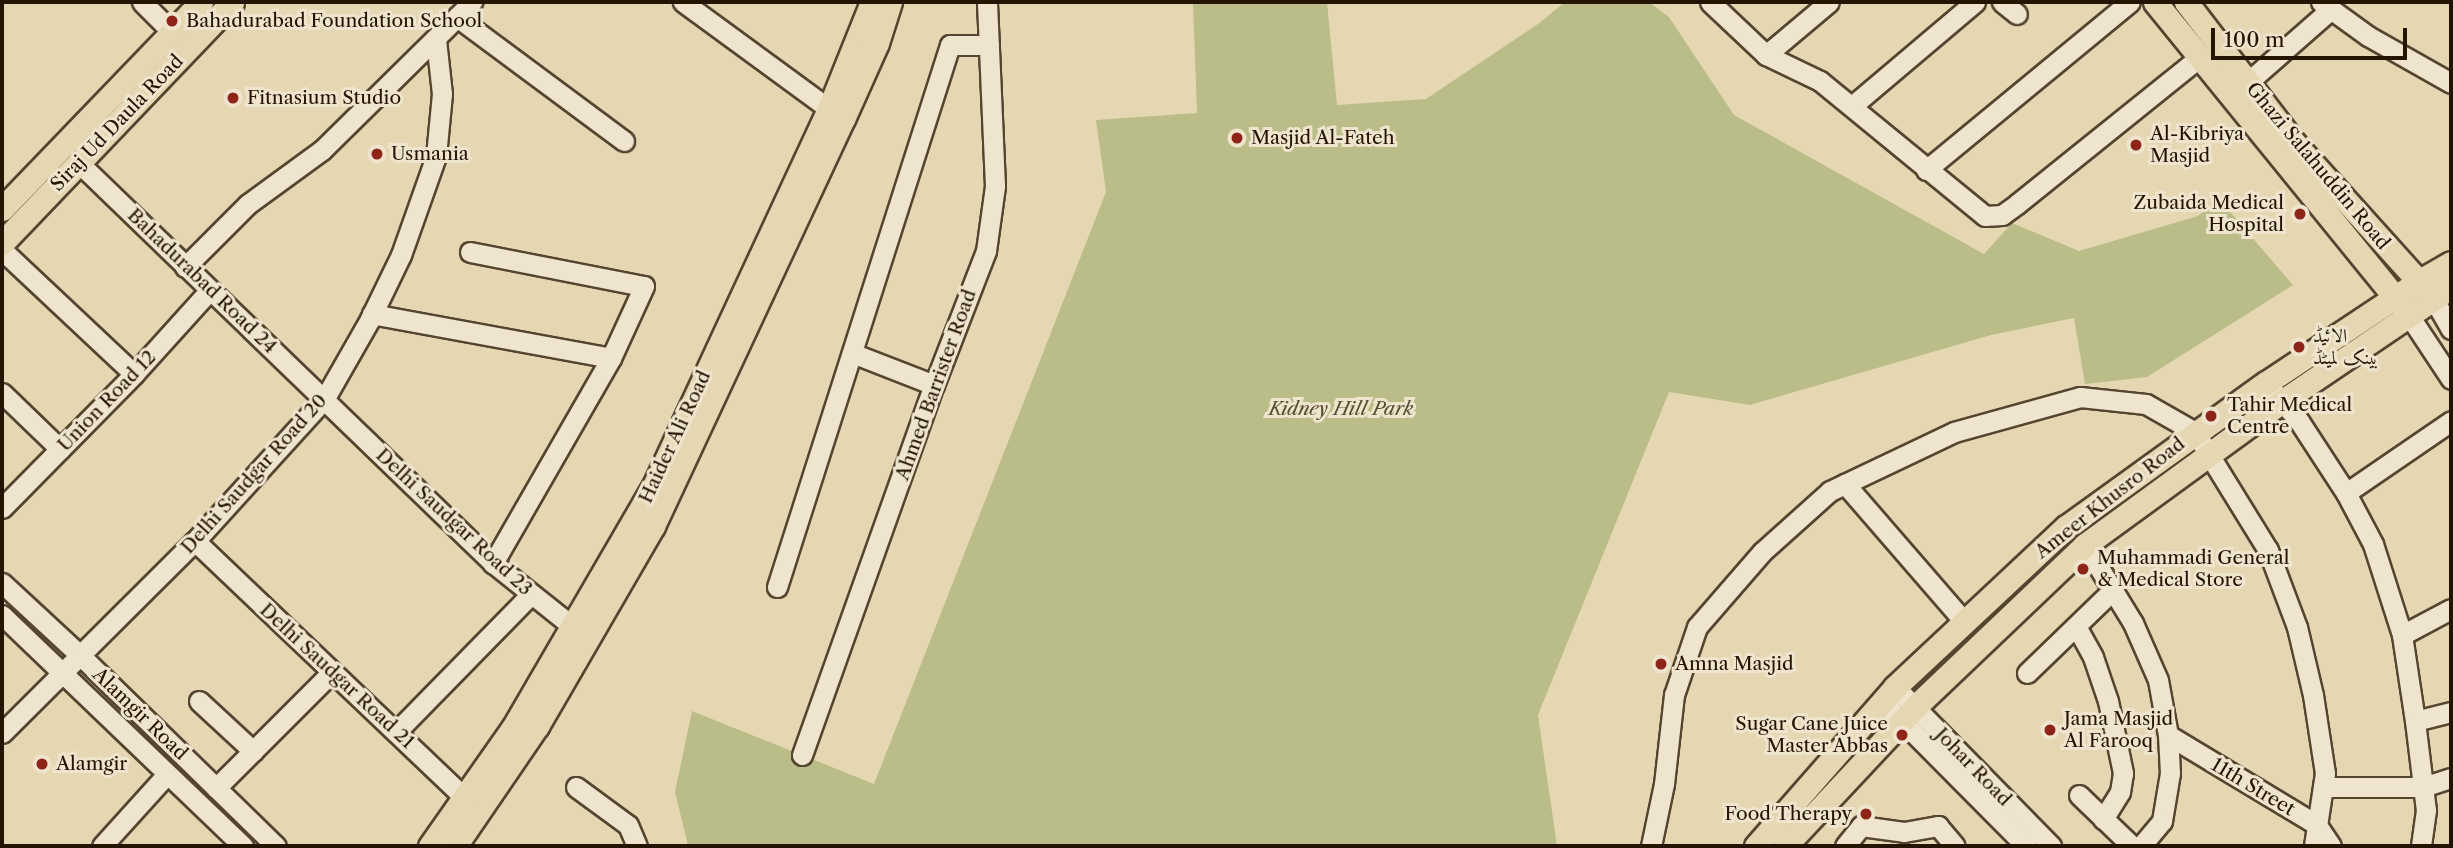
<!DOCTYPE html>
<html>
<head>
<meta charset="utf-8">
<style>
  body { margin:0 }
  #map { position:relative; width:2453px; height:848px; overflow:hidden; background:#e6d7b3; font-family:"Libre Caslon Text",Amiri,serif }
  div>[style] { position:absolute }
  .green>* { inset:0; background:#bbbd88 }
  .roads { filter:drop-shadow(2px 0 #544530) drop-shadow(-2px 0 #544530) drop-shadow(0 2px #544530) drop-shadow(0 -2px #544530) }
  .minor>* { height:19px; margin:-9.5px; padding:0 9.5px; transform-origin:9.5px; border-radius:9.5px; background:#efe5ce }
  .major>* { height:23px; margin:-11.5px; padding:0 11.5px; transform-origin:11.5px; border-radius:11.5px; background:#e6d7b3 }
  .dots>* { width:19px; height:19px; translate:-50% -50%; box-sizing:border-box; border:4px solid #efe5ce; border-radius:50% }
  span { translate:-50% -50%; white-space:nowrap; text-align:center; line-height:1.15; -webkit-text-stroke:6px #efe5ce; paint-order:stroke }
  .poi-label { font-size:19px; color:#231404 }
  .left { translate:0 -50%; text-align:left }
  .right { translate:-100% -50%; text-align:right }
  .street-label { font-size:19px; color:#231404 }
  .park-label { font-size:19px; color:#584f32; font-style:italic }
  .frame { position:absolute; inset:0; border:4px solid #231404; pointer-events:none }
  .scale { position:absolute; left:2211px; top:28px; width:196px; height:32px; box-sizing:border-box; border:4px solid #231404; border-top:0; padding-left:9px; font-size:21px; line-height:24px; white-space:nowrap; color:#231404; -webkit-text-stroke:5px #efe5ce; paint-order:stroke }
</style>
</head>
<body>
<div id="map">
  <div class="green">
    <i style="clip-path:polygon(1193px 2px,1327px 2px,1337px 105px,1426px 99px,1538px 24px,1565px 2px,1649px 2px,1669px 17px,1734px 115px,1984px 254px,2012px 223px,2079px 251px,2198px 216px,2219px 199px,2293px 285px,2147px 377px,2085px 384px,2074px 318px,1991px 335px,1750px 405px,1669px 392px,1538px 715px,1557px 846px,688px 846px,675px 792px,692px 711px,874px 784px,1106px 192px,1096px 120px,1197px 113px)"></i>
  </div>
  <div class="roads">
    <div class="minor">
      <i style="left:142px;top:2px;width:42px;rotate:45deg"></i>
      <i style="left:683px;top:2px;width:193px;rotate:36.2deg"></i>
      <i style="left:1710px;top:2px;width:77px;rotate:43.4deg"></i>
      <i style="left:1766px;top:55px;width:60px;rotate:25.7deg"></i>
      <i style="left:1820px;top:81px;width:213px;rotate:39.3deg"></i>
      <i style="left:1985px;top:216px;width:17px;rotate:-3deg"></i>
      <i style="left:2002px;top:215px;width:19px;rotate:-36deg"></i>
      <i style="left:2017px;top:204px;width:236px;rotate:-38.8deg"></i>
      <i style="left:2002px;top:2px;width:19px;rotate:39deg"></i>
      <i style="left:2321px;top:2px;width:58px;rotate:35.9deg"></i>
      <i style="left:2368px;top:36px;width:95px;rotate:29.5deg"></i>
      <i style="left:457px;top:17px;width:208px;rotate:36.6deg"></i>
      <i style="left:1766px;top:55px;width:82px;rotate:-40.1deg"></i>
      <i style="left:2248px;top:82px;width:111px;rotate:-41.3deg"></i>
      <i style="left:1852px;top:106px;width:161px;rotate:-40.2deg"></i>
      <i style="left:79px;top:163px;width:576px;rotate:44.01deg"></i>
      <i style="left:493px;top:563px;width:114px;rotate:38.6deg"></i>
      <i style="left:1926px;top:170px;width:264px;rotate:-39.5deg"></i>
      <i style="left:2px;top:250px;width:181px;rotate:43.2deg"></i>
      <i style="left:470px;top:252px;width:177px;rotate:11.1deg"></i>
      <i style="left:644px;top:286px;width:79px;rotate:114.6deg"></i>
      <i style="left:611px;top:358px;width:237px;rotate:119.9deg"></i>
      <i style="left:185px;top:267px;width:89px;rotate:-45deg"></i>
      <i style="left:248px;top:204px;width:92px;rotate:-36.1deg"></i>
      <i style="left:322px;top:150px;width:211px;rotate:-44.6deg"></i>
      <i style="left:2433px;top:298px;width:36px;rotate:60deg"></i>
      <i style="left:372px;top:314px;width:243px;rotate:10.4deg"></i>
      <i style="left:2408px;top:314px;width:78px;rotate:56.5deg"></i>
      <i style="left:852px;top:353px;width:88px;rotate:21.3deg"></i>
      <i style="left:2266px;top:383px;width:50px;rotate:49deg"></i>
      <i style="left:2299px;top:421px;width:86px;rotate:56.9deg"></i>
      <i style="left:2346px;top:493px;width:58px;rotate:62.1deg"></i>
      <i style="left:2373px;top:544px;width:96px;rotate:72.3deg"></i>
      <i style="left:2402px;top:635px;width:87px;rotate:81.4deg"></i>
      <i style="left:2415px;top:721px;width:90px;rotate:83deg"></i>
      <i style="left:2426px;top:810px;width:36px;rotate:98deg"></i>
      <i style="left:2px;top:393px;width:81px;rotate:44deg"></i>
      <i style="left:1845px;top:484px;width:180px;rotate:49.1deg"></i>
      <i style="left:2346px;top:493px;width:127px;rotate:-34.4deg"></i>
      <i style="left:2px;top:508px;width:188px;rotate:-45.4deg"></i>
      <i style="left:134px;top:374px;width:112px;rotate:-47.9deg"></i>
      <i style="left:195px;top:541px;width:384px;rotate:43.6deg"></i>
      <i style="left:2085px;top:545px;width:92px;rotate:58.4deg"></i>
      <i style="left:2133px;top:623px;width:62px;rotate:66.3deg"></i>
      <i style="left:2158px;top:680px;width:56px;rotate:79.7deg"></i>
      <i style="left:2168px;top:735px;width:38px;rotate:87deg"></i>
      <i style="left:2170px;top:773px;width:49px;rotate:99.5deg"></i>
      <i style="left:2162px;top:821px;width:33px;rotate:130deg"></i>
      <i style="left:2px;top:583px;width:109px;rotate:42.8deg"></i>
      <i style="left:82px;top:657px;width:271px;rotate:44.3deg"></i>
      <i style="left:777px;top:587px;width:569px;rotate:-72.3deg"></i>
      <i style="left:950px;top:45px;width:39px"></i>
      <i style="left:2px;top:615px;width:334px;rotate:43.8deg"></i>
      <i style="left:2076px;top:626px;width:35px;rotate:61deg"></i>
      <i style="left:2093px;top:657px;width:46px;rotate:71.2deg"></i>
      <i style="left:2108px;top:701px;width:74px;rotate:78.2deg"></i>
      <i style="left:2123px;top:773px;width:19px;rotate:99deg"></i>
      <i style="left:2120px;top:792px;width:32px;rotate:122deg"></i>
      <i style="left:2402px;top:635px;width:55px;rotate:-28deg"></i>
      <i style="left:2027px;top:673px;width:121px;rotate:-44deg"></i>
      <i style="left:1895px;top:687px;width:223px;rotate:45.5deg"></i>
      <i style="left:199px;top:701px;width:74px;rotate:42.8deg"></i>
      <i style="left:1882px;top:701px;width:204px;rotate:45.2deg"></i>
      <i style="left:2415px;top:721px;width:37px;rotate:-14deg"></i>
      <i style="left:396px;top:732px;width:192px;rotate:-45.6deg"></i>
      <i style="left:2px;top:733px;width:272px;rotate:-44.9deg"></i>
      <i style="left:195px;top:541px;width:193px;rotate:-47.7deg"></i>
      <i style="left:325px;top:398px;width:91px;rotate:-60.3deg"></i>
      <i style="left:370px;top:319px;width:71px;rotate:-64.2deg"></i>
      <i style="left:401px;top:255px;width:105px;rotate:-70.5deg"></i>
      <i style="left:436px;top:156px;width:62px;rotate:-84.5deg"></i>
      <i style="left:442px;top:94px;width:54px;rotate:-96.3deg"></i>
      <i style="left:2168px;top:735px;width:174px;rotate:31.1deg"></i>
      <i style="left:2317px;top:825px;width:25px;rotate:56deg"></i>
      <i style="left:802px;top:755px;width:393px;rotate:-70.4deg"></i>
      <i style="left:934px;top:385px;width:144px;rotate:-68.8deg"></i>
      <i style="left:986px;top:251px;width:66px;rotate:-82.1deg"></i>
      <i style="left:995px;top:186px;width:184px;rotate:-92.5deg"></i>
      <i style="left:576px;top:787px;width:64px;rotate:36.2deg"></i>
      <i style="left:628px;top:825px;width:23px;rotate:67deg"></i>
      <i style="left:2323px;top:787px;width:100px"></i>
      <i style="left:2423px;top:787px;width:29px;rotate:-18deg"></i>
      <i style="left:216px;top:788px;width:164px;rotate:-45deg"></i>
      <i style="left:2079px;top:795px;width:74px;rotate:43.9deg"></i>
      <i style="left:102px;top:846px;width:97px;rotate:-47.9deg"></i>
      <i style="left:1651px;top:846px;width:63px;rotate:-78.2deg"></i>
      <i style="left:1664px;top:784px;width:90px;rotate:-83.6deg"></i>
      <i style="left:1674px;top:695px;width:72px;rotate:-71.3deg"></i>
      <i style="left:1697px;top:627px;width:99px;rotate:-49.1deg"></i>
      <i style="left:1762px;top:552px;width:91px;rotate:-41.9deg"></i>
      <i style="left:1830px;top:491px;width:137px;rotate:-25.4deg"></i>
      <i style="left:1954px;top:432px;width:131px;rotate:-15.5deg"></i>
      <i style="left:2080px;top:397px;width:66px;rotate:6.1deg"></i>
      <i style="left:2146px;top:404px;width:56px;rotate:29.7deg"></i>
      <i style="left:2195px;top:432px;width:139px;rotate:58.3deg"></i>
      <i style="left:2268px;top:550px;width:82px;rotate:69.4deg"></i>
      <i style="left:2297px;top:627px;width:70px;rotate:76.8deg"></i>
      <i style="left:2313px;top:695px;width:79px;rotate:81.3deg"></i>
      <i style="left:2325px;top:773px;width:74px;rotate:98.6deg"></i>
      <i style="left:1845px;top:846px;width:26px;rotate:-51deg"></i>
      <i style="left:1861px;top:826px;width:43px;rotate:7.9deg"></i>
      <i style="left:1904px;top:832px;width:35px;rotate:-10deg"></i>
      <i style="left:1938px;top:826px;width:26px;rotate:50deg"></i>
    </div>
    <div class="major">
      <i style="left:2155px;top:2px;width:395px;rotate:50.9deg"></i>
      <i style="left:2186px;top:2px;width:178px;rotate:52.5deg"></i>
      <i style="left:2294px;top:143px;width:200px;rotate:48deg"></i>
      <i style="left:2px;top:209px;width:287px;rotate:-46.1deg"></i>
      <i style="left:2px;top:243px;width:333px;rotate:-46.3deg"></i>
      <i style="left:430px;top:846px;width:144px;rotate:-54.9deg"></i>
      <i style="left:513px;top:728px;width:280px;rotate:-59.8deg"></i>
      <i style="left:654px;top:486px;width:416px;rotate:-65.1deg"></i>
      <i style="left:829px;top:109px;width:115px;rotate:-68.1deg"></i>
      <i style="left:455px;top:846px;width:145px;rotate:-55.7deg"></i>
      <i style="left:537px;top:726px;width:231px;rotate:-59.9deg"></i>
      <i style="left:653px;top:526px;width:449px;rotate:-65deg"></i>
      <i style="left:843px;top:119px;width:83px;rotate:-65.9deg"></i>
      <i style="left:877px;top:43px;width:43px;rotate:-72.4deg"></i>
      <i style="left:1756px;top:846px;width:211px;rotate:-48.8deg"></i>
      <i style="left:1895px;top:687px;width:234px;rotate:-43.1deg"></i>
      <i style="left:2066px;top:527px;width:246px;rotate:-35.8deg"></i>
      <i style="left:2266px;top:383px;width:182px;rotate:-33.6deg"></i>
      <i style="left:2418px;top:282px;width:38px;rotate:-30deg"></i>
      <i style="left:1785px;top:846px;width:190px;rotate:-46.9deg"></i>
      <i style="left:1915px;top:707px;width:235px;rotate:-43.6deg"></i>
      <i style="left:2085px;top:545px;width:246px;rotate:-36.1deg"></i>
      <i style="left:2284px;top:400px;width:202px;rotate:-34.1deg"></i>
    </div>
  </div>
  <div class="dots">
    <i style="left:172px;top:21px;background:#8f2418"></i>
    <i style="left:233px;top:98px;background:#8f2418"></i>
    <i style="left:1237px;top:138px;background:#8f2418"></i>
    <i style="left:2136px;top:145px;background:#8f2418"></i>
    <i style="left:377px;top:154px;background:#8f2418"></i>
    <i style="left:2300px;top:214px;background:#8f2418"></i>
    <i style="left:2299px;top:347px;background:#8f2418"></i>
    <i style="left:2211px;top:416px;background:#8f2418"></i>
    <i style="left:2083px;top:569px;background:#8f2418"></i>
    <i style="left:1661px;top:664px;background:#8f2418"></i>
    <i style="left:2050px;top:730px;background:#8f2418"></i>
    <i style="left:1902px;top:735px;background:#8f2418"></i>
    <i style="left:42px;top:764px;background:#8f2418"></i>
    <i style="left:1866px;top:814px;background:#8f2418"></i>
  </div>
  <div class="poi-label">
    <span class="left" style="left:186px;top:21px">Bahadurabad Foundation School</span>
    <span class="left" style="left:247px;top:98px">Fitnasium Studio</span>
    <span class="left" style="left:2150px;top:145px">Al-Kibriya<br>Masjid</span>
    <span class="left" style="left:1251px;top:138px">Masjid Al-Fateh</span>
    <span class="left" style="left:391px;top:154px">Usmania</span>
    <span class="right" style="left:2284px;top:214px">Zubaida Medical<br>Hospital</span>
    <span class="left" style="left:2313px;top:347px">الائیڈ<br>بینک لمیٹڈ</span>
    <span class="left" style="left:2227px;top:416px">Tahir Medical<br>Centre</span>
    <span class="left" style="left:2097px;top:569px">Muhammadi General<br>&amp; Medical Store</span>
    <span class="left" style="left:1675px;top:664px">Amna Masjid</span>
    <span class="left" style="left:2064px;top:730px">Jama Masjid<br>Al Farooq</span>
    <span class="right" style="left:1888px;top:735px">Sugar Cane Juice<br>Master Abbas</span>
    <span class="left" style="left:56px;top:764px">Alamgir</span>
    <span class="right" style="left:1852px;top:814px">Food Therapy</span>
  </div>
  <div class="street-label">
    <span style="left:117px;top:123px;rotate:-46deg">Siraj Ud Daula Road</span>
    <span style="left:2318px;top:166px;rotate:50deg">Ghazi Salahuddin Road</span>
    <span style="left:202px;top:281px;rotate:44deg">Bahadurabad Road 24</span>
    <span style="left:936px;top:385px;rotate:-70deg">Ahmed Barrister Road</span>
    <span style="left:107px;top:401px;rotate:-46deg">Union Road 12</span>
    <span style="left:675px;top:437px;rotate:-65deg">Haider Ali Road</span>
    <span style="left:254px;top:474px;rotate:-48deg">Delhi Saudgar Road 20</span>
    <span style="left:2110px;top:498px;rotate:-38deg">Ameer Khusro Road</span>
    <span style="left:454px;top:522px;rotate:43deg">Delhi Saudgar Road 23</span>
    <span style="left:337px;top:676px;rotate:43deg">Delhi Saudgar Road 21</span>
    <span style="left:140px;top:714px;rotate:44deg">Alamgir Road</span>
    <span style="left:1973px;top:767px;rotate:46deg">Johar Road</span>
    <span style="left:2253px;top:787px;rotate:31deg">11th Street</span>
  </div>
  <div class="park-label">
    <span style="left:1341px;top:409px">Kidney Hill Park</span>
  </div>
  <div class="frame"></div>
  <div class="scale">100 m</div>
</div>
</body>
</html>
